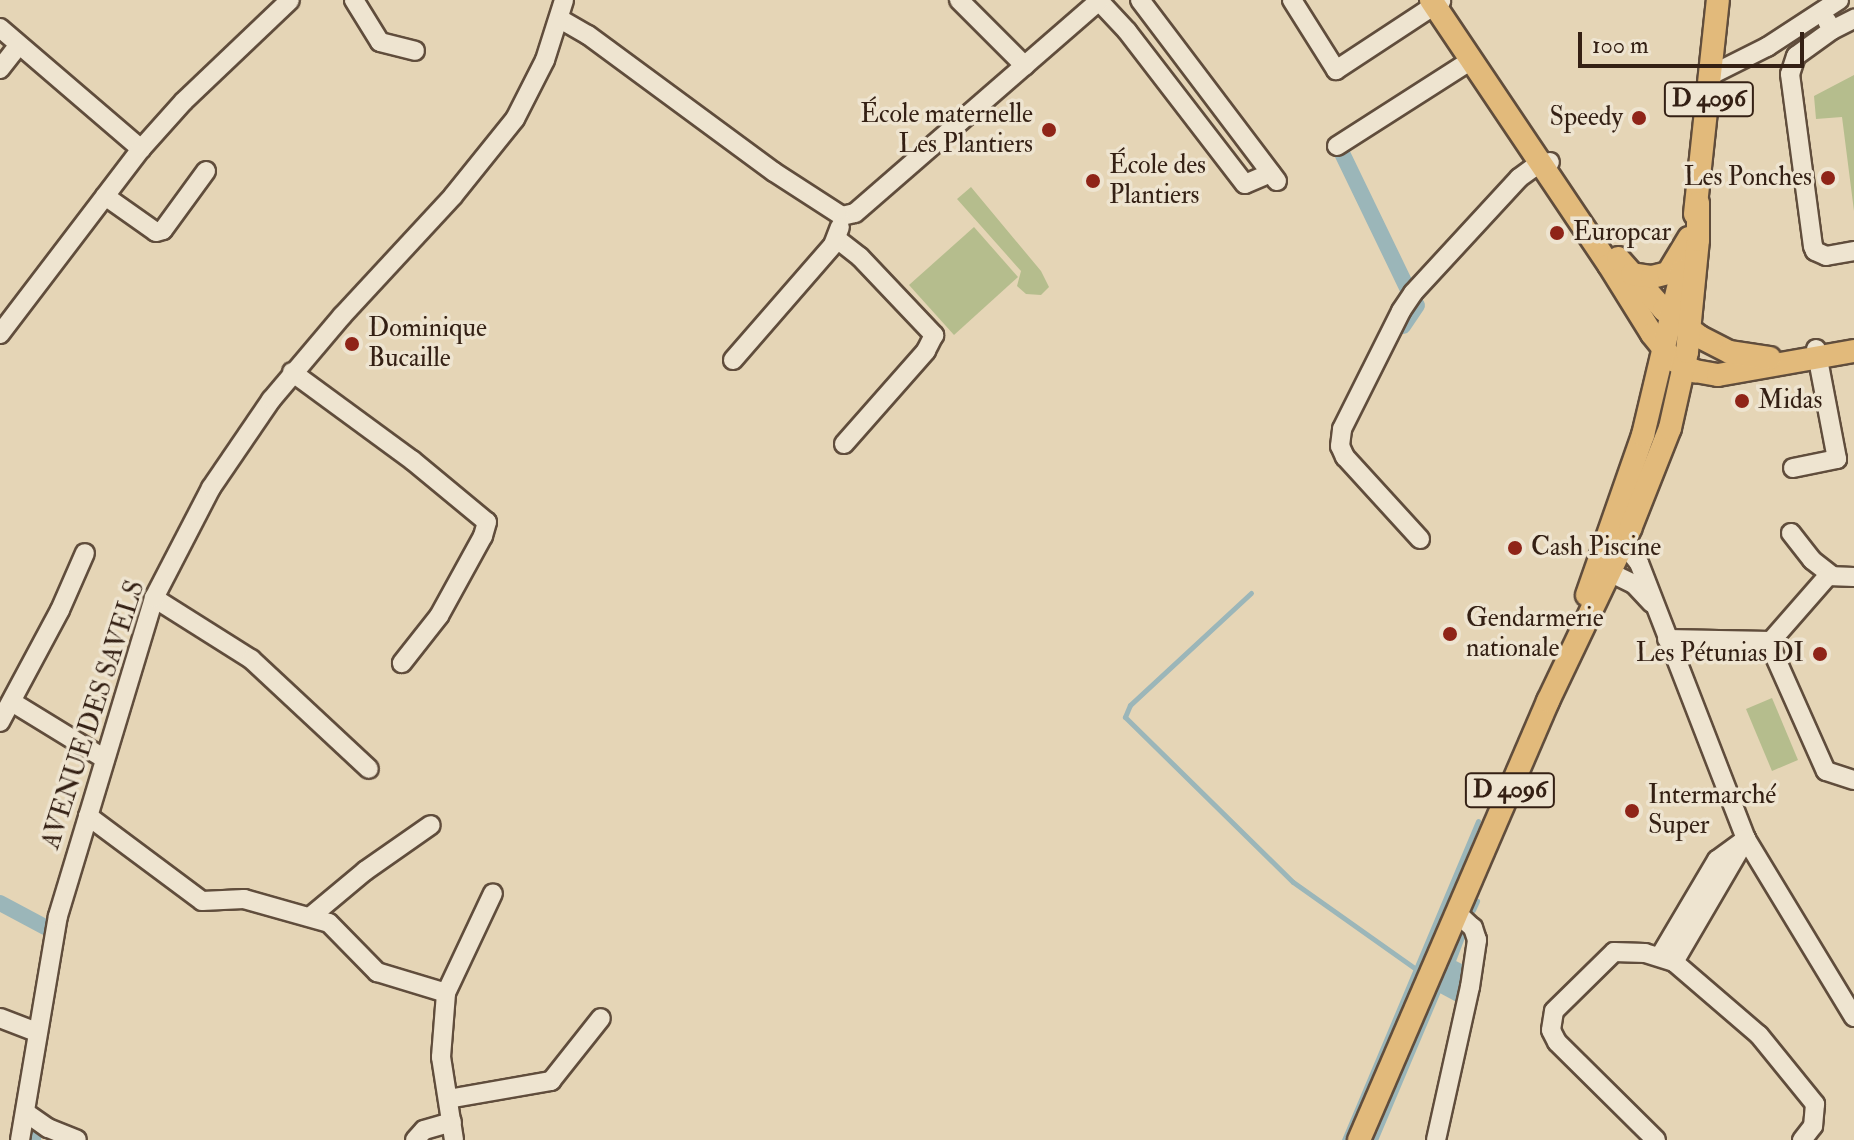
<!DOCTYPE html>
<html>
<head>
<meta charset="utf-8">
<style>
  body { margin:0 }
  #map { position:relative; width:1854px; height:1140px; overflow:hidden; background:#e5d5b6; font-family:"IM FELL Double Pica",serif }
  div>[style] { position:absolute }
  .green>* { inset:0; background:#b5bd8d }
  .water>* { inset:0; background:#9bb6b9 }
  .stream>* { height:5px; margin:-2.5px; padding:0 2.5px; transform-origin:2.5px; border-radius:2.5px; background:#9bb6b9 }
  .canal>* { height:16px; margin:-8px; padding:0 8px; transform-origin:8px; border-radius:8px; background:#9bb6b9 }
  .roads { filter:drop-shadow(2px 0 #604d3c) drop-shadow(-2px 0 #604d3c) drop-shadow(0 2px #604d3c) drop-shadow(0 -2px #604d3c) }
  .minor>* { height:18px; margin:-9px; padding:0 9px; transform-origin:9px; border-radius:9px; background:#eee4d0 }
  .major>* { height:22px; margin:-11px; padding:0 11px; transform-origin:11px; border-radius:11px; background:#e2ba7b }
  .dots>* { width:22px; height:22px; translate:-50% -50%; box-sizing:border-box; border:4px solid #eee4d0; border-radius:50% }
  span { translate:-50% -50%; white-space:nowrap; text-align:center; line-height:1.15; -webkit-text-stroke:7px #eee4d0; paint-order:stroke }
  .shield-label span { padding:2px 6px; background:#eee4d0; border:2px solid; border-radius:6px; -webkit-text-stroke-width:0 }
  .shield-label { font-size:24px; color:#342014; font-weight:700 }
  .poi-label { font-size:26px; color:#342014 }
  .right { translate:-100% -50%; text-align:right }
  .left { translate:0 -50%; text-align:left }
  .street-label { font-size:26px; color:#342014 }
  .scale { position:absolute; left:1578px; top:32px; width:226px; height:36px; box-sizing:border-box; border:4px solid #342014; border-top:0; padding-left:10px; font-size:24px; line-height:28px; white-space:nowrap; color:#342014; -webkit-text-stroke:6px #eee4d0; paint-order:stroke }
</style>
</head>
<body>
<div id="map">
  <div class="green">
    <i style="clip-path:polygon(1854px 75px,1854px 211px,1842px 117px,1816px 119px,1814px 96px)"></i>
    <i style="clip-path:polygon(971px 187px,1041px 271px,1049px 287px,1041px 295px,1026px 294px,1017px 286px,1021px 271px,957px 199px)"></i>
    <i style="clip-path:polygon(974px 227px,1018px 277px,954px 335px,909px 285px)"></i>
    <i style="clip-path:polygon(1772px 698px,1798px 760px,1772px 771px,1746px 709px)"></i>
  </div>
  <div class="water">
    <i style="clip-path:polygon(1450px 958px,1472px 969px,1464px 1006px,1436px 991px)"></i>
  </div>
  <div class="stream">
    <i style="left:1251px;top:593px;width:165px;rotate:137.2deg"></i>
    <i style="left:1130px;top:705px;width:13px;rotate:113deg"></i>
    <i style="left:1125px;top:717px;width:235px;rotate:44.5deg"></i>
    <i style="left:1293px;top:882px;width:151px;rotate:35.3deg"></i>
    <i style="left:1473px;top:910px;width:10px;rotate:-66deg"></i>
    <i style="left:1452px;top:963px;width:31px;rotate:-69deg"></i>
    <i style="left:1344px;top:1140px;width:346px;rotate:-67.2deg"></i>
    <i style="left:1375px;top:1140px;width:167px;rotate:-67.1deg"></i>
  </div>
  <div class="canal">
    <i style="left:1340px;top:149px;width:159px;rotate:64.2deg"></i>
    <i style="left:1403px;top:326px;width:25px;rotate:-56deg"></i>
    <i style="left:0;top:903px;width:51px;rotate:28.1deg"></i>
    <i style="left:33px;top:1140px;width:8px;rotate:-83deg"></i>
  </div>
  <div class="roads">
    <div class="minor">
      <i style="left:354px;top:0;width:49px;rotate:58.2deg"></i>
      <i style="left:380px;top:42px;width:36px;rotate:14deg"></i>
      <i style="left:959px;top:0;width:93px;rotate:45deg"></i>
      <i style="left:1140px;top:0;width:227px;rotate:52.9deg"></i>
      <i style="left:1292px;top:0;width:83px;rotate:57.8deg"></i>
      <i style="left:1336px;top:70px;width:126px;rotate:-33.3deg"></i>
      <i style="left:1099px;top:1px;width:41px;rotate:47deg"></i>
      <i style="left:1127px;top:31px;width:193px;rotate:52.4deg"></i>
      <i style="left:1245px;top:184px;width:28px;rotate:-23deg"></i>
      <i style="left:560px;top:19px;width:32px;rotate:30deg"></i>
      <i style="left:588px;top:35px;width:231px;rotate:36.4deg"></i>
      <i style="left:774px;top:172px;width:81px;rotate:32.9deg"></i>
      <i style="left:842px;top:216px;width:13px;rotate:-13deg"></i>
      <i style="left:855px;top:213px;width:325px;rotate:-41deg"></i>
      <i style="left:1827px;top:21px;width:10px;rotate:61deg"></i>
      <i style="left:1832px;top:30px;width:25px;rotate:-27deg"></i>
      <i style="left:0;top:28px;width:186px;rotate:40.6deg"></i>
      <i style="left:1832px;top:30px;width:44px;rotate:144.2deg"></i>
      <i style="left:1796px;top:56px;width:19px;rotate:108deg"></i>
      <i style="left:1790px;top:74px;width:174px;rotate:82.4deg"></i>
      <i style="left:1813px;top:246px;width:5px;rotate:68deg"></i>
      <i style="left:1815px;top:251px;width:12px;rotate:24deg"></i>
      <i style="left:1826px;top:256px;width:28px;rotate:-10deg"></i>
      <i style="left:0;top:69px;width:29px;rotate:-52deg"></i>
      <i style="left:1711px;top:75px;width:63px;rotate:-26.6deg"></i>
      <i style="left:1767px;top:47px;width:86px;rotate:-33.1deg"></i>
      <i style="left:1337px;top:146px;width:158px;rotate:-32.6deg"></i>
      <i style="left:105px;top:196px;width:62px;rotate:35.2deg"></i>
      <i style="left:156px;top:232px;width:7px;rotate:-16deg"></i>
      <i style="left:163px;top:230px;width:73px;rotate:-53.9deg"></i>
      <i style="left:837px;top:239px;width:29px;rotate:38deg"></i>
      <i style="left:860px;top:257px;width:108px;rotate:46.5deg"></i>
      <i style="left:934px;top:335px;width:18px;rotate:117deg"></i>
      <i style="left:926px;top:351px;width:124px;rotate:131.4deg"></i>
      <i style="left:0;top:334px;width:233px;rotate:-52.7deg"></i>
      <i style="left:141px;top:149px;width:64px;rotate:-48.1deg"></i>
      <i style="left:184px;top:101px;width:146px;rotate:-43.6deg"></i>
      <i style="left:733px;top:360px;width:152px;rotate:-49deg"></i>
      <i style="left:833px;top:245px;width:19px;rotate:-69deg"></i>
      <i style="left:292px;top:372px;width:149px;rotate:36.3deg"></i>
      <i style="left:412px;top:460px;width:97px;rotate:39.6deg"></i>
      <i style="left:487px;top:522px;width:15px;rotate:106deg"></i>
      <i style="left:483px;top:536px;width:91px;rotate:118.8deg"></i>
      <i style="left:439px;top:616px;width:60px;rotate:128.2deg"></i>
      <i style="left:1793px;top:468px;width:45px;rotate:-11.6deg"></i>
      <i style="left:1837px;top:459px;width:112px;rotate:-100.8deg"></i>
      <i style="left:1791px;top:533px;width:34px;rotate:52deg"></i>
      <i style="left:1812px;top:560px;width:24px;rotate:38deg"></i>
      <i style="left:1420px;top:539px;width:111px;rotate:-132.4deg"></i>
      <i style="left:1345px;top:457px;width:12px;rotate:-114deg"></i>
      <i style="left:1340px;top:446px;width:17px;rotate:-83deg"></i>
      <i style="left:1342px;top:429px;width:132px;rotate:-63.4deg"></i>
      <i style="left:1401px;top:311px;width:22px;rotate:-56deg"></i>
      <i style="left:1413px;top:293px;width:156px;rotate:-47.3deg"></i>
      <i style="left:1519px;top:178px;width:24px;rotate:-36deg"></i>
      <i style="left:1538px;top:164px;width:12px;rotate:-9deg"></i>
      <i style="left:1612px;top:540px;width:18px;rotate:29deg"></i>
      <i style="left:1628px;top:549px;width:18px;rotate:52deg"></i>
      <i style="left:1639px;top:563px;width:296px;rotate:68.8deg"></i>
      <i style="left:1746px;top:839px;width:208px;rotate:58.8deg"></i>
      <i style="left:1605px;top:560px;width:14px;rotate:65deg"></i>
      <i style="left:1611px;top:573px;width:25px;rotate:26deg"></i>
      <i style="left:1634px;top:584px;width:26px;rotate:47deg"></i>
      <i style="left:154px;top:598px;width:115px;rotate:32.2deg"></i>
      <i style="left:251px;top:659px;width:161px;rotate:43deg"></i>
      <i style="left:1667px;top:639px;width:104px;rotate:1.1deg"></i>
      <i style="left:1771px;top:641px;width:86px;rotate:-48.8deg"></i>
      <i style="left:1828px;top:576px;width:26px;rotate:2deg"></i>
      <i style="left:1768px;top:641px;width:142px;rotate:66deg"></i>
      <i style="left:1826px;top:771px;width:29px;rotate:18deg"></i>
      <i style="left:12px;top:702px;width:109px;rotate:31.5deg"></i>
      <i style="left:0;top:722px;width:127px;rotate:-61.8deg"></i>
      <i style="left:60px;top:610px;width:62px;rotate:-66.3deg"></i>
      <i style="left:88px;top:816px;width:142px;rotate:36.7deg"></i>
      <i style="left:202px;top:901px;width:42px;rotate:-2.7deg"></i>
      <i style="left:244px;top:899px;width:88px;rotate:15.8deg"></i>
      <i style="left:329px;top:923px;width:69px;rotate:45.6deg"></i>
      <i style="left:377px;top:972px;width:72px;rotate:16.9deg"></i>
      <i style="left:310px;top:917px;width:72px;rotate:-39.9deg"></i>
      <i style="left:365px;top:871px;width:80px;rotate:-34.9deg"></i>
      <i style="left:1660px;top:956px;width:112px;rotate:-59.3deg"></i>
      <i style="left:1717px;top:860px;width:36px;rotate:-36deg"></i>
      <i style="left:1674px;top:962px;width:143px;rotate:-59.7deg"></i>
      <i style="left:0;top:1018px;width:39px;rotate:21deg"></i>
      <i style="left:448px;top:1099px;width:105px;rotate:-9.9deg"></i>
      <i style="left:551px;top:1081px;width:80px;rotate:-51.6deg"></i>
      <i style="left:25px;top:1112px;width:28px;rotate:35deg"></i>
      <i style="left:48px;top:1128px;width:31px;rotate:22deg"></i>
      <i style="left:20px;top:1140px;width:227px;rotate:-80.4deg"></i>
      <i style="left:58px;top:916px;width:332px;rotate:-73.2deg"></i>
      <i style="left:154px;top:598px;width:124px;rotate:-62.6deg"></i>
      <i style="left:211px;top:488px;width:107px;rotate:-55.7deg"></i>
      <i style="left:271px;top:400px;width:110px;rotate:-49.8deg"></i>
      <i style="left:342px;top:316px;width:163px;rotate:-47.2deg"></i>
      <i style="left:453px;top:196px;width:99px;rotate:-51.2deg"></i>
      <i style="left:515px;top:119px;width:66px;rotate:-63deg"></i>
      <i style="left:545px;top:60px;width:63px;rotate:-72.4deg"></i>
      <i style="left:415px;top:1140px;width:13px;rotate:-48deg"></i>
      <i style="left:424px;top:1130px;width:29px;rotate:-16deg"></i>
      <i style="left:454px;top:1140px;width:84px;rotate:-98.9deg"></i>
      <i style="left:441px;top:1057px;width:64px;rotate:-85.5deg"></i>
      <i style="left:446px;top:993px;width:110px;rotate:-64.8deg"></i>
      <i style="left:1436px;top:1140px;width:157px;rotate:-77.5deg"></i>
      <i style="left:1470px;top:987px;width:48px;rotate:-81.5deg"></i>
      <i style="left:1477px;top:940px;width:13px;rotate:-108deg"></i>
      <i style="left:1473px;top:928px;width:23px;rotate:-137deg"></i>
      <i style="left:1656px;top:1140px;width:139px;rotate:-135.3deg"></i>
      <i style="left:1557px;top:1042px;width:13px;rotate:-117deg"></i>
      <i style="left:1551px;top:1030px;width:19px;rotate:-81deg"></i>
      <i style="left:1554px;top:1011px;width:84px;rotate:-44.5deg"></i>
      <i style="left:1614px;top:952px;width:31px;rotate:2deg"></i>
      <i style="left:1645px;top:953px;width:30px;rotate:17deg"></i>
      <i style="left:1674px;top:962px;width:112px;rotate:40.7deg"></i>
      <i style="left:1759px;top:1035px;width:89px;rotate:50.9deg"></i>
      <i style="left:1815px;top:1104px;width:22px;rotate:95deg"></i>
      <i style="left:1813px;top:1126px;width:18px;rotate:128deg"></i>
    </div>
    <div class="major">
      <i style="left:1431px;top:0;width:319px;rotate:56.1deg"></i>
      <i style="left:1609px;top:265px;width:81px;rotate:58.1deg"></i>
      <i style="left:1652px;top:334px;width:33px;rotate:51deg"></i>
      <i style="left:1673px;top:360px;width:25px;rotate:27deg"></i>
      <i style="left:1695px;top:371px;width:23px;rotate:10deg"></i>
      <i style="left:1718px;top:375px;width:138px;rotate:-10deg"></i>
      <i style="left:1695px;top:214px;width:215px;rotate:-83.9deg"></i>
      <i style="left:1618px;top:258px;width:69px;rotate:48.5deg"></i>
      <i style="left:1664px;top:310px;width:45px;rotate:36.9deg"></i>
      <i style="left:1700px;top:337px;width:34px;rotate:27deg"></i>
      <i style="left:1730px;top:352px;width:40px;rotate:8.5deg"></i>
      <i style="left:1632px;top:274px;width:20px;rotate:9deg"></i>
      <i style="left:1652px;top:277px;width:16px;rotate:-14deg"></i>
      <i style="left:1668px;top:273px;width:41px;rotate:-59deg"></i>
      <i style="left:1587px;top:595px;width:170px;rotate:-70.7deg"></i>
      <i style="left:1643px;top:435px;width:169px;rotate:-76.6deg"></i>
      <i style="left:1359px;top:1140px;width:478px;rotate:-66.7deg"></i>
      <i style="left:1548px;top:701px;width:191px;rotate:-64.5deg"></i>
      <i style="left:1630px;top:529px;width:109px;rotate:-68.4deg"></i>
      <i style="left:1670px;top:428px;width:78px;rotate:-77.4deg"></i>
      <i style="left:1687px;top:352px;width:113px;rotate:-84.4deg"></i>
      <i style="left:1698px;top:240px;width:37px;rotate:-90deg"></i>
    </div>
  </div>
  <div class="dots">
    <i style="left:1639px;top:118px;background:#8f2418"></i>
    <i style="left:1049px;top:130px;background:#8f2418"></i>
    <i style="left:1828px;top:178px;background:#8f2418"></i>
    <i style="left:1093px;top:181px;background:#8f2418"></i>
    <i style="left:1557px;top:233px;background:#8f2418"></i>
    <i style="left:352px;top:344px;background:#8f2418"></i>
    <i style="left:1742px;top:401px;background:#8f2418"></i>
    <i style="left:1515px;top:548px;background:#8f2418"></i>
    <i style="left:1450px;top:634px;background:#8f2418"></i>
    <i style="left:1820px;top:654px;background:#8f2418"></i>
    <i style="left:1632px;top:811px;background:#8f2418"></i>
  </div>
  <div class="shield-label">
    <span style="left:1709px;top:99px">D 4096</span>
    <span style="left:1510px;top:790px">D 4096</span>
  </div>
  <div class="poi-label">
    <span class="right" style="left:1033px;top:130px">École maternelle<br>Les Plantiers</span>
    <span class="right" style="left:1623px;top:118px">Speedy</span>
    <span class="left" style="left:1109px;top:181px">École des<br>Plantiers</span>
    <span class="right" style="left:1812px;top:178px">Les Ponches</span>
    <span class="left" style="left:1573px;top:233px">Europcar</span>
    <span class="left" style="left:368px;top:344px">Dominique<br>Bucaille</span>
    <span class="left" style="left:1758px;top:401px">Midas</span>
    <span class="left" style="left:1531px;top:548px">Cash Piscine</span>
    <span class="left" style="left:1466px;top:634px">Gendarmerie<br>nationale</span>
    <span class="right" style="left:1804px;top:654px">Les Pétunias DI</span>
    <span class="left" style="left:1648px;top:811px">Intermarché<br>Super</span>
  </div>
  <div class="street-label">
    <span style="left:94px;top:715px;rotate:-72deg">AVENUE DES SAVELS</span>
  </div>
  <div class="scale">100 m</div>
</div>
</body>
</html>
